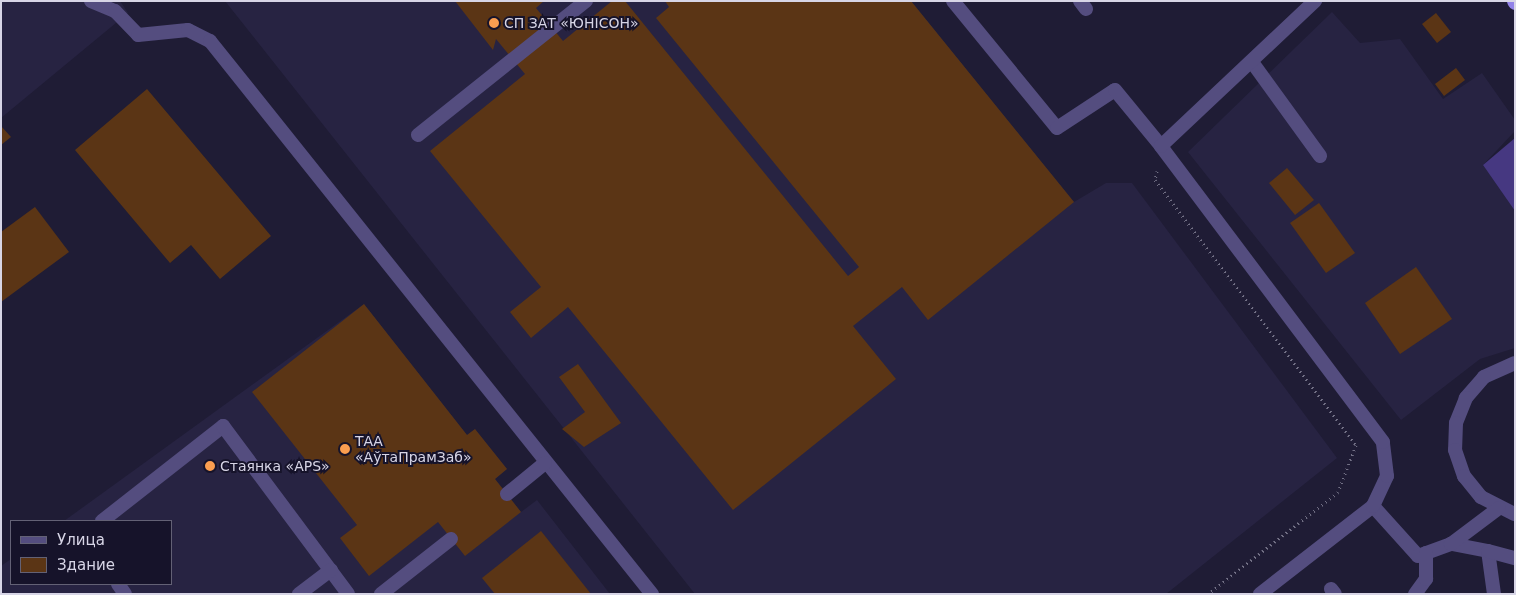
<!DOCTYPE html>
<html>
<head>
<meta charset="utf-8">
<style>
  body { margin:0 }
  #map { position:relative; width:1516px; height:595px; overflow:hidden; background:#1f1c35; font-family:"DejaVu Sans",sans-serif }
  div>[style] { position:absolute }
  .built>* { inset:0; background:#272342 }
  .forest>* { inset:0; background:#463881 }
  .building>* { inset:0; background:#5b3515 }
  .path>* { height:3px; margin-top:-1.5px; transform-origin:0; background:repeating-linear-gradient(90deg,#727085 0 1px,transparent 0 5px) }
  .service>* { height:14px; margin:-7px; padding:0 7px; transform-origin:7px; border-radius:7px; background:#544d7f }
  .minor>* { height:14px; margin:-7px; padding:0 7px; transform-origin:7px; border-radius:7px; background:#544d7f }
  .trunk>* { height:14px; margin:-7px; padding:0 7px; transform-origin:7px; border-radius:7px; background:#9282e8 }
  .dots>* { width:14px; height:14px; translate:-50% -50%; box-sizing:border-box; border:2px solid #16132a; border-radius:50% }
  span { translate:-50% -50%; white-space:nowrap; text-align:center; line-height:1.15; -webkit-text-stroke:4px #16132a; paint-order:stroke }
  .poi-label { font-size:14px; color:#d7d5e6 }
  .left { translate:0 -50%; text-align:left }
  .frame { position:absolute; inset:0; border:2px solid #d7d5e6; pointer-events:none }
  .legend { position:absolute; left:10px; top:520px; width:162px; height:65px; box-sizing:border-box; background:#16132a; border:1px solid #636175; margin:0; padding:6px 9px; list-style:none; font-size:15px; color:#d7d5e6 }
  .legend li { display:flex; align-items:center; gap:10px; height:25px }
  .legend b { width:25px; border:1px solid #636175 }
</style>
</head>
<body>
<div id="map">
  <div class="built">
    <i style="clip-path:polygon(1px 1px,120px 1px,128px 13px,1px 118px)"></i>
    <i style="clip-path:polygon(225px 1px,911px 1px,1074px 202px,1106px 183px,1132px 183px,1337px 458px,1166px 594px,695px 594px)"></i>
    <i style="clip-path:polygon(1332px 12px,1360px 43px,1400px 39px,1443px 99px,1482px 73px,1515px 120px,1515px 131px,1483px 165px,1515px 211px,1515px 348px,1480px 359px,1401px 420px,1188px 152px)"></i>
    <i style="clip-path:polygon(364px 304px,467px 435px,475px 429px,507px 469px,495px 479px,521px 512px,537px 500px,610px 594px,2px 594px,1px 566px,11px 559px,11px 584px,171px 584px,171px 521px,64px 521px)"></i>
  </div>
  <div class="forest">
    <i style="clip-path:polygon(1515px 138px,1515px 211px,1483px 165px)"></i>
  </div>
  <div class="building">
    <i style="clip-path:polygon(455px 1px,544px 1px,536px 8px,563px 41px,612px 1px,625px 1px,848px 276px,859px 267px,656px 18px,669px 7px,665px 1px,911px 1px,1074px 202px,928px 320px,902px 287px,853px 326px,896px 379px,733px 510px,568px 307px,531px 338px,510px 312px,541px 287px,430px 151px,525px 74px,496px 39px,493px 50px)"></i>
    <i style="clip-path:polygon(1436px 13px,1451px 32px,1437px 43px,1422px 24px)"></i>
    <i style="clip-path:polygon(1456px 68px,1465px 80px,1444px 96px,1435px 84px)"></i>
    <i style="clip-path:polygon(147px 89px,271px 236px,220px 279px,191px 245px,170px 263px,75px 150px)"></i>
    <i style="clip-path:polygon(1px 126px,11px 137px,1px 145px)"></i>
    <i style="clip-path:polygon(1287px 168px,1314px 200px,1295px 215px,1269px 183px)"></i>
    <i style="clip-path:polygon(1319px 203px,1355px 253px,1326px 273px,1290px 223px)"></i>
    <i style="clip-path:polygon(35px 207px,69px 252px,1px 302px,1px 232px)"></i>
    <i style="clip-path:polygon(1416px 267px,1452px 319px,1400px 354px,1365px 303px)"></i>
    <i style="clip-path:polygon(364px 304px,467px 435px,475px 429px,507px 469px,495px 479px,521px 512px,465px 556px,438px 522px,369px 576px,340px 538px,357px 525px,252px 392px)"></i>
    <i style="clip-path:polygon(578px 364px,621px 423px,584px 447px,562px 429px,585px 412px,559px 377px)"></i>
    <i style="clip-path:polygon(541px 531px,591px 594px,495px 594px,482px 578px)"></i>
  </div>
  <div class="path">
    <i style="left:1157px;top:171px;width:9px;rotate:103deg"></i>
    <i style="left:1155px;top:180px;width:333px;rotate:52.8deg"></i>
    <i style="left:1356px;top:445px;width:50px;rotate:111deg"></i>
    <i style="left:1338px;top:492px;width:165px;rotate:141.9deg"></i>
  </div>
  <div class="service">
    <i style="left:91px;top:1px;width:26px;rotate:23deg"></i>
    <i style="left:115px;top:11px;width:33px;rotate:46deg"></i>
    <i style="left:138px;top:35px;width:50px;rotate:-5.7deg"></i>
    <i style="left:188px;top:30px;width:25px;rotate:27deg"></i>
    <i style="left:210px;top:41px;width:708px;rotate:51.37deg"></i>
    <i style="left:953px;top:1px;width:164px;rotate:50.7deg"></i>
    <i style="left:1057px;top:128px;width:69px;rotate:-33.2deg"></i>
    <i style="left:1115px;top:90px;width:72px;rotate:50.6deg"></i>
    <i style="left:1080px;top:1px;width:10px;rotate:53deg"></i>
    <i style="left:1252px;top:62px;width:116px;rotate:54.1deg"></i>
    <i style="left:418px;top:135px;width:215px;rotate:-38.6deg"></i>
    <i style="left:1515px;top:363px;width:34px;rotate:156deg"></i>
    <i style="left:1484px;top:377px;width:28px;rotate:131deg"></i>
    <i style="left:1466px;top:398px;width:27px;rotate:112deg"></i>
    <i style="left:1456px;top:423px;width:27px;rotate:92deg"></i>
    <i style="left:1455px;top:450px;width:28px;rotate:71deg"></i>
    <i style="left:1464px;top:476px;width:27px;rotate:51deg"></i>
    <i style="left:1481px;top:497px;width:38px;rotate:27deg"></i>
    <i style="left:507px;top:494px;width:49px;rotate:-39.2deg"></i>
    <i style="left:1373px;top:506px;width:67px;rotate:48deg"></i>
    <i style="left:1418px;top:556px;width:35px;rotate:-20deg"></i>
    <i style="left:102px;top:521px;width:154px;rotate:-38.1deg"></i>
    <i style="left:223px;top:426px;width:209px;rotate:53.3deg"></i>
    <i style="left:1488px;top:551px;width:38px;rotate:-169deg"></i>
    <i style="left:1451px;top:544px;width:60px;rotate:-36.9deg"></i>
    <i style="left:118px;top:584px;width:12px;rotate:55deg"></i>
    <i style="left:1331px;top:589px;width:6px;rotate:51deg"></i>
    <i style="left:299px;top:594px;width:40px;rotate:-37deg"></i>
    <i style="left:381px;top:594px;width:89px;rotate:-38.2deg"></i>
    <i style="left:1415px;top:594px;width:19px;rotate:-54deg"></i>
    <i style="left:1426px;top:579px;width:26px;rotate:-90deg"></i>
    <i style="left:1494px;top:594px;width:43px;rotate:-97.9deg"></i>
    <i style="left:1488px;top:551px;width:28px;rotate:15deg"></i>
  </div>
  <div class="minor">
    <i style="left:1260px;top:594px;width:143px;rotate:-37.9deg"></i>
    <i style="left:1373px;top:506px;width:33px;rotate:-65deg"></i>
    <i style="left:1387px;top:476px;width:34px;rotate:-97deg"></i>
    <i style="left:1383px;top:442px;width:370px;rotate:-126.9deg"></i>
    <i style="left:1161px;top:146px;width:212px;rotate:-43.3deg"></i>
  </div>
  <div class="trunk">
    <i style="left:1514px;top:1px;width:2px;rotate:63deg"></i>
  </div>
  <div class="dots">
    <i style="left:494px;top:23px;background:#fb9e50"></i>
    <i style="left:345px;top:449px;background:#fb9e50"></i>
    <i style="left:210px;top:466px;background:#fb9e50"></i>
  </div>
  <div class="poi-label">
    <span class="left" style="left:504px;top:23px">СП ЗАТ «ЮНІСОН»</span>
    <span class="left" style="left:355px;top:449px">ТАА<br>«АўтаПрамЗаб»</span>
    <span class="left" style="left:220px;top:466px">Стаянка «APS»</span>
  </div>
  <div class="frame"></div>
  <ul class="legend">
  <li><b style="height:6px;background:#544d7f"></b>Улица</li>
  <li><b style="height:14px;background:#5b3515"></b>Здание</li>
  </ul>
</div>
</body>
</html>
